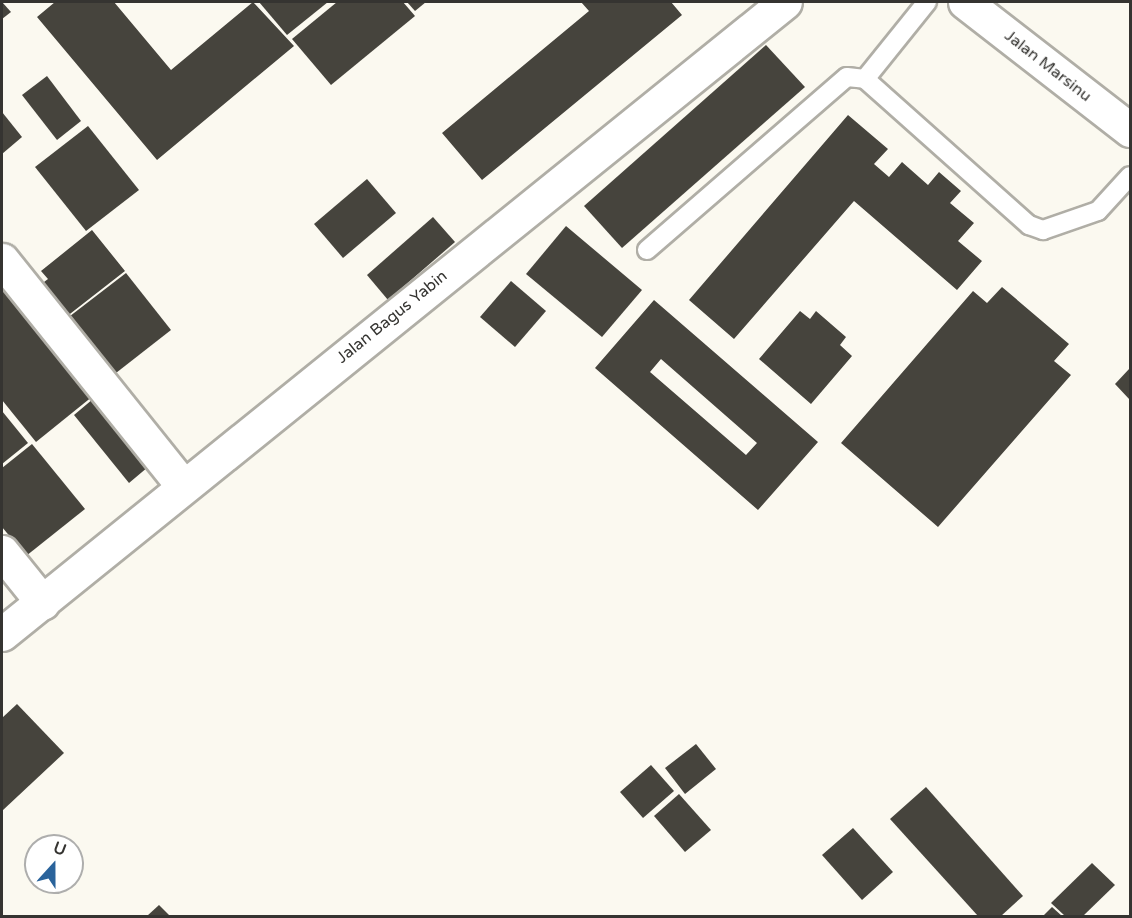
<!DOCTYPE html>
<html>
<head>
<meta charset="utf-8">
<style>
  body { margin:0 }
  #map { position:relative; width:1132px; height:918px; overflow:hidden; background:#fbf9f0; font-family:"Varela Round",sans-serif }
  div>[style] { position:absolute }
  .building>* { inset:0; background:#46443d }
  .roads { filter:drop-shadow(2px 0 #b0aea6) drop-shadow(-2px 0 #b0aea6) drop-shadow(0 2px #b0aea6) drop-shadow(0 -2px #b0aea6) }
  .lane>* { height:18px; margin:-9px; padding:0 9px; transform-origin:9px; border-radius:9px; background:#fff }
  .street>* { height:33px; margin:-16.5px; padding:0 16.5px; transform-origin:16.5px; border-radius:16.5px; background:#fff }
  .secondary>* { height:33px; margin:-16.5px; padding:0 16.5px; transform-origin:16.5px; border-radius:16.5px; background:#fff }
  span { translate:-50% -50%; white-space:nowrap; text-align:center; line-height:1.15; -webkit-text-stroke:6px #fff; paint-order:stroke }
  .street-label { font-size:16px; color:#353431 }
  .frame { position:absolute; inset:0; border:3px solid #353431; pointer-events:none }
  .north { position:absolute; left:24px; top:834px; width:60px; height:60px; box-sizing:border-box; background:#fff; border:2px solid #aeaead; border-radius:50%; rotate:21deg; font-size:16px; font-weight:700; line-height:24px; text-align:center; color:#353431 }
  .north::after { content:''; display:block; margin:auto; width:21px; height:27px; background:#2a639b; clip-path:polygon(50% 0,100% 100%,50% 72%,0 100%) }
</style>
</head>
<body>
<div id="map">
  <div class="building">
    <i style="clip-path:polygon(2px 2px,11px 12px,2px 19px)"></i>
    <i style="clip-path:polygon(55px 2px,114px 2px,171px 70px,253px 2px,294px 46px,157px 160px,37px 17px)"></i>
    <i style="clip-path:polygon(259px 2px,328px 2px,287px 35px)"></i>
    <i style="clip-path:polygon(337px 2px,403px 2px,415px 16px,331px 85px,292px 39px)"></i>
    <i style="clip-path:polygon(407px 2px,426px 2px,415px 11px)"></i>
    <i style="clip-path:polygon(581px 2px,671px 2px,682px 15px,482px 180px,442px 133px,589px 11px)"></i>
    <i style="clip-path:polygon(766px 45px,805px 87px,622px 248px,584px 206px)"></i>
    <i style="clip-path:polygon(47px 76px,81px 121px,57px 140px,22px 95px)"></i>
    <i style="clip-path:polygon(2px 112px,22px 137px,2px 154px)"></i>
    <i style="clip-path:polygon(848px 115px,888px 149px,874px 164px,889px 177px,902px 162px,928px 185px,939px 172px,961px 191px,950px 203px,974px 223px,958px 241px,982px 261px,957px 290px,854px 201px,734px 339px,689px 300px)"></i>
    <i style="clip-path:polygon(88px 126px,139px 190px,86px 231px,35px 167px)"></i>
    <i style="clip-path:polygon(367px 179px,396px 213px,343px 258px,314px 224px)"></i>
    <i style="clip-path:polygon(433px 217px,455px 242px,388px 300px,367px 275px)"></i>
    <i style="clip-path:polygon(566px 226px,642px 290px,602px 337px,526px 274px)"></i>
    <i style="clip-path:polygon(92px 230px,125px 271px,66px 317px,40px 285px,48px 279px,41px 271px)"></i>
    <i style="clip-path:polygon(126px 273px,171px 330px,107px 380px,61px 323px)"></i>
    <i style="clip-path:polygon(511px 281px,546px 311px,515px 347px,480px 317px)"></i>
    <i style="clip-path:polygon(2px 283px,93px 396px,36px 442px,2px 400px)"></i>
    <i style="clip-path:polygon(1002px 287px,1069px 344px,1054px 361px,1071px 375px,938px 527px,841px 443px,973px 291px,987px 303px)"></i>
    <i style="clip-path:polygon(evenodd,654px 300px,818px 442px,758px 510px,595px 368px,654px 300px,661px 359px,757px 443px,746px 455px,650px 372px,661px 359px)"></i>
    <i style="clip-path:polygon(800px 311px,810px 319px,816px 311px,846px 337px,840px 345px,852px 356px,811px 404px,759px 359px)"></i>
    <i style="clip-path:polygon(1130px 368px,1130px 400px,1115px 384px)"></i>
    <i style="clip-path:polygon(93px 399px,148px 467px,129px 483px,74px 415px)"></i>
    <i style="clip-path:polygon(2px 411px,28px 443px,2px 464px)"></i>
    <i style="clip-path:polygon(32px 444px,85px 509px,26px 556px,2px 527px,2px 468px)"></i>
    <i style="clip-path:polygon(17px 704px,64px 753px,2px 811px,2px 718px)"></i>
    <i style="clip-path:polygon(696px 744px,716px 769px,685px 794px,665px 768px)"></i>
    <i style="clip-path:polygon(651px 765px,674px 791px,643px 818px,620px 792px)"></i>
    <i style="clip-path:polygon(926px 787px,1023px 896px,1001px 916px,978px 916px,890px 819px)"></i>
    <i style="clip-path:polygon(679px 794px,711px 830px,685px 852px,654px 816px)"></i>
    <i style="clip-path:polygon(853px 828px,893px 872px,862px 900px,822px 855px)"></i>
    <i style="clip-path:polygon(1092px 863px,1115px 885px,1083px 916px,1065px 916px,1051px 903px)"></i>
    <i style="clip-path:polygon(159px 905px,170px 916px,147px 916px)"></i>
    <i style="clip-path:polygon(1052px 907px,1062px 916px,1043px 916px)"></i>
  </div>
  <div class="roads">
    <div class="lane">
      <i style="left:865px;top:79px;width:99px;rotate:-51.2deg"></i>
      <i style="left:647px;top:250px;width:264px;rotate:-40.9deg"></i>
      <i style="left:847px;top:77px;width:18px;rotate:6deg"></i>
      <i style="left:865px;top:79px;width:220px;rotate:41.7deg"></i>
      <i style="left:1029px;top:225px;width:15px;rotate:20deg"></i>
      <i style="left:1043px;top:230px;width:58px;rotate:-19.1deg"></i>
      <i style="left:1098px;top:211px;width:47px;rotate:-47.6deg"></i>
    </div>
    <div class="street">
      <i style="left:2px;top:260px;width:288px;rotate:51.3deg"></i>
      <i style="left:2px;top:552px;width:65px;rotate:51.2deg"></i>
      <i style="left:2px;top:634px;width:1006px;rotate:-38.91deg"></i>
    </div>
    <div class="secondary">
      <i style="left:965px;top:2px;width:209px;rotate:37.8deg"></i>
    </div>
  </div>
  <div class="street-label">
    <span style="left:1048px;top:66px;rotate:38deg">Jalan Marsinu</span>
    <span style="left:392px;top:317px;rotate:-39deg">Jalan Bagus Yabin</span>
  </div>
  <div class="frame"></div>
  <div class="north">U</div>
</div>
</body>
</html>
